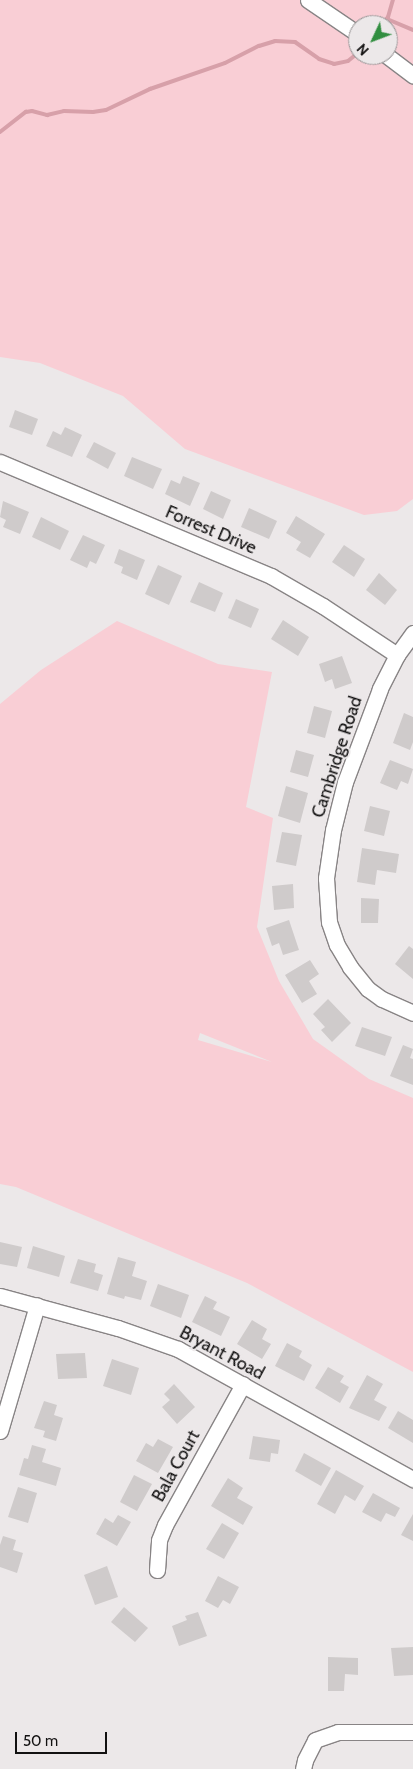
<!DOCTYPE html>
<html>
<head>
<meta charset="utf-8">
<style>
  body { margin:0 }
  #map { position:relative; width:413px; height:1769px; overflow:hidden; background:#ece8e9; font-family:Cabin,sans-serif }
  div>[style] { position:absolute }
  .green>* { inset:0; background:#f9ced5 }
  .stream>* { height:4px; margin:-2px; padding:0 2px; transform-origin:2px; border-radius:2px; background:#d7a0a9 }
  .building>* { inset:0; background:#cfcbcb }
  .roads { filter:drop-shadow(1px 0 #888485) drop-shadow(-1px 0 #888485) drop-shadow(0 1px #888485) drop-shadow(0 -1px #888485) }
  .minor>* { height:15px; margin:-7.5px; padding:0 7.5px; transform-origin:7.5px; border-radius:7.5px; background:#fff }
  span { translate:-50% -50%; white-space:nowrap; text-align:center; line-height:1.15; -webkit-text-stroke:4px #ece8e9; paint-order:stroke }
  .street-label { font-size:18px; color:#121111 }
  .north { position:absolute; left:348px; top:15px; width:50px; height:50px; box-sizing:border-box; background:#ece8e9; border:1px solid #959293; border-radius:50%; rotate:227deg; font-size:14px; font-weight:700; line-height:20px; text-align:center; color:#121111 }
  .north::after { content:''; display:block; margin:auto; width:18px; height:22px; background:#318e40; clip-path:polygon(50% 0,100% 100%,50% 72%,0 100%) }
  .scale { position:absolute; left:15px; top:1732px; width:92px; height:22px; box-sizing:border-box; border:2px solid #121111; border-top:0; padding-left:6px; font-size:15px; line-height:18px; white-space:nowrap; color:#121111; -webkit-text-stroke:4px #ece8e9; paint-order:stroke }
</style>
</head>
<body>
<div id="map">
  <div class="green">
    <i style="clip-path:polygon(evenodd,0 0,413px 0,413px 499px,397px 511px,364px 515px,185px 449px,123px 396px,40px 363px,0 357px,0 0,358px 25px,388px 25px,388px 55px,358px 55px,358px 25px)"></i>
    <i style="clip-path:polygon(evenodd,117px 621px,218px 664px,272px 672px,246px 807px,273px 818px,257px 927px,279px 981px,313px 1039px,369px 1079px,413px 1098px,413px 1372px,247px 1283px,16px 1187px,0 1184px,0 704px,41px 670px,117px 621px,200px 1033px,272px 1062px,198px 1040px,200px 1033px)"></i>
  </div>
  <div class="stream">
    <i style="left:387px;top:19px;width:28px;rotate:23deg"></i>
    <i style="left:382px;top:25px;width:10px;rotate:-53deg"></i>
    <i style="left:388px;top:17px;width:18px;rotate:-74deg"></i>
    <i style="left:0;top:132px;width:33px;rotate:-38deg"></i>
    <i style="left:26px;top:112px;width:6px;rotate:-9deg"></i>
    <i style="left:32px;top:111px;width:16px;rotate:15deg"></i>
    <i style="left:47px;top:115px;width:17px;rotate:-13deg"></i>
    <i style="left:64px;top:111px;width:29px;rotate:2deg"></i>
    <i style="left:93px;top:112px;width:13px;rotate:-9deg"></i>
    <i style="left:106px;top:110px;width:49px;rotate:-25.5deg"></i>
    <i style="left:150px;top:89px;width:79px;rotate:-19.1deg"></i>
    <i style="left:225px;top:63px;width:38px;rotate:-27deg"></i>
    <i style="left:259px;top:46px;width:17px;rotate:-17deg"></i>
    <i style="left:275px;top:41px;width:20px;rotate:3deg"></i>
    <i style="left:295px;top:42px;width:29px;rotate:35deg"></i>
    <i style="left:319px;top:59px;width:16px;rotate:18deg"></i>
    <i style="left:334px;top:64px;width:14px;rotate:-12deg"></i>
    <i style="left:348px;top:61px;width:13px;rotate:-39deg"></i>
  </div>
  <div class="building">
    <i style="clip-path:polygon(15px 410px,38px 419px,32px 435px,9px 427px)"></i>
    <i style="clip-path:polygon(65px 427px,82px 435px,72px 457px,46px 446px,53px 431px,61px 435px)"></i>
    <i style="clip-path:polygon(94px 442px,116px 453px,108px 469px,86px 457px)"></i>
    <i style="clip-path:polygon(132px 457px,162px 469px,153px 489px,124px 476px)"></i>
    <i style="clip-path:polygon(183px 476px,200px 483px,190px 506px,165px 494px,171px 480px,180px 484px)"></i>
    <i style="clip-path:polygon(211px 491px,231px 500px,223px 519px,203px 509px)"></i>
    <i style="clip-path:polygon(3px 501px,29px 512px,20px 534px,3px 527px,6px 520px,0 517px)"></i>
    <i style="clip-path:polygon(249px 508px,277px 521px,269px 539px,241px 527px)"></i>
    <i style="clip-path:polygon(296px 516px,325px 534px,310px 558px,296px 550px,301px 542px,286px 533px)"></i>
    <i style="clip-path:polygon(41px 517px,69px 531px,60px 550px,32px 537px)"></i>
    <i style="clip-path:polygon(83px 535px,105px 545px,96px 564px,90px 561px,87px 568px,70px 560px)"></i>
    <i style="clip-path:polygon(344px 545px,365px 559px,354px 577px,332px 562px)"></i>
    <i style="clip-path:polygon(119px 549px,145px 560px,137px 580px,121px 573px,123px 567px,114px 563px)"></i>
    <i style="clip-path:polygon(158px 565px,182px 576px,169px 605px,145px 594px)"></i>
    <i style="clip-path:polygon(379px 573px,397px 590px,385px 605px,366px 590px)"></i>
    <i style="clip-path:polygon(199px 582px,223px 593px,215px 612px,190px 602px)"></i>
    <i style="clip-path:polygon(236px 599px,259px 609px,251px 628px,228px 618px)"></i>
    <i style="clip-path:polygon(283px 620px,309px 637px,298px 656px,271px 639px)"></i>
    <i style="clip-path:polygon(342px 656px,352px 683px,335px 689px,332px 679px,325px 682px,319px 664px)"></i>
    <i style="clip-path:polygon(314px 706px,332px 711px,325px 738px,307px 733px)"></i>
    <i style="clip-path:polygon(404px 713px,413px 717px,413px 742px,410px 750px,393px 743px)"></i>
    <i style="clip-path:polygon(296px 750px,314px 755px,308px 777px,290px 772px)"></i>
    <i style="clip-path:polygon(390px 760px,413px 769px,408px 784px,401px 781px,397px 790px,380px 783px)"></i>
    <i style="clip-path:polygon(286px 786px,308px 793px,300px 823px,278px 816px)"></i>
    <i style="clip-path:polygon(370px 806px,390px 811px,384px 836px,364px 831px)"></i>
    <i style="clip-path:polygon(282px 832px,302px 835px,296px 866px,276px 862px)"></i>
    <i style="clip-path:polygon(362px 848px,399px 854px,396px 873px,377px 870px,375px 885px,357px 882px)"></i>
    <i style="clip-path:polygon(293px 884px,294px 908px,274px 910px,272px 886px)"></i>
    <i style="clip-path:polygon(361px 898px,379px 899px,378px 923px,361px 923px)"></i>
    <i style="clip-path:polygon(289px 920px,299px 950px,283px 955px,279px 943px,272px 946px,266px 928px)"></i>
    <i style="clip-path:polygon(409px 946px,413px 949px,413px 979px,395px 964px)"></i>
    <i style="clip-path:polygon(310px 960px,319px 974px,309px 981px,317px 994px,302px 1003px,285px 975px)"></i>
    <i style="clip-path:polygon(328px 999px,351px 1023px,332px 1042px,321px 1030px,325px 1027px,313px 1014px)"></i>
    <i style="clip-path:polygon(362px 1027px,392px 1037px,385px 1056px,355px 1046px)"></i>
    <i style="clip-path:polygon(403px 1045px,413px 1049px,410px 1058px,413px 1059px,413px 1085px,390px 1076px)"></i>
    <i style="clip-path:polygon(0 1242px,22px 1247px,17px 1267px,0 1264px)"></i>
    <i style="clip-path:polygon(33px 1246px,65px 1256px,59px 1277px,27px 1268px)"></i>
    <i style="clip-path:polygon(118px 1257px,136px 1262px,132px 1276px,147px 1281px,141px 1300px,125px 1296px,124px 1299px,107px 1294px)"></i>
    <i style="clip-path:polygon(78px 1259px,96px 1264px,94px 1272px,103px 1275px,98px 1291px,70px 1283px)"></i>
    <i style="clip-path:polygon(158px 1284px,189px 1295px,181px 1318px,150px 1306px)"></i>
    <i style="clip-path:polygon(205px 1296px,217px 1302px,213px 1309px,230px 1317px,221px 1336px,192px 1322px)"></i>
    <i style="clip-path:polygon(252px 1320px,267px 1329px,262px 1339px,271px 1344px,262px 1359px,237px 1344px)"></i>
    <i style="clip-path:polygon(287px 1343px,302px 1351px,299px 1357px,312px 1365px,304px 1381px,275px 1366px)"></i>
    <i style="clip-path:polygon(85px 1353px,87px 1378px,58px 1379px,56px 1354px)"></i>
    <i style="clip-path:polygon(112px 1359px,139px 1368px,131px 1395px,103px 1386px)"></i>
    <i style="clip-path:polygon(328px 1367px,344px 1376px,340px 1382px,349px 1387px,340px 1403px,315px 1388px)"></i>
    <i style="clip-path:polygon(367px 1375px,383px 1384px,374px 1400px,387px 1407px,379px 1421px,349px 1408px)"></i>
    <i style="clip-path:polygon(174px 1384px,195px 1407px,177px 1424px,162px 1407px,170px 1400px,164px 1394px)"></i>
    <i style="clip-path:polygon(44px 1401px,57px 1405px,54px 1415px,63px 1418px,56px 1441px,43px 1437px,45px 1431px,34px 1428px)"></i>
    <i style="clip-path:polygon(398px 1411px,413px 1420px,413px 1443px,388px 1428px)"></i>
    <i style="clip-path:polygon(253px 1436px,280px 1440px,278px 1454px,271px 1453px,270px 1462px,249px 1459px)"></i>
    <i style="clip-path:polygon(158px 1439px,173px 1447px,158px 1473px,136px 1461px,146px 1443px,153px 1447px)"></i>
    <i style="clip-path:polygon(32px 1445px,46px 1449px,42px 1462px,61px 1468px,56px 1486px,19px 1475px,24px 1458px,28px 1459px)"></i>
    <i style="clip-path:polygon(304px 1453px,331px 1468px,321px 1486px,295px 1471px)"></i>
    <i style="clip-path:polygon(336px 1470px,364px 1486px,355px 1501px,345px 1495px,335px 1514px,317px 1504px)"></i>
    <i style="clip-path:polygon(134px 1475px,152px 1484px,137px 1511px,120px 1502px)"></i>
    <i style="clip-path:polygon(228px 1478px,243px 1488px,237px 1498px,253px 1507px,243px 1525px,211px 1506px)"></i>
    <i style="clip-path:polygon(18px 1487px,37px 1493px,28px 1523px,8px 1517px)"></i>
    <i style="clip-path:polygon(373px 1493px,400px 1508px,395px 1517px,386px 1513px,381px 1522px,362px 1512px)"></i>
    <i style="clip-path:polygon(413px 1514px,413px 1541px,401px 1535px)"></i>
    <i style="clip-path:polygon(118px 1515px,131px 1522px,117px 1546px,96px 1534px,105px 1518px,113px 1523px)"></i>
    <i style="clip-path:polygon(222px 1523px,239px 1533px,224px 1559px,206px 1549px)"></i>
    <i style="clip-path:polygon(3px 1536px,16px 1540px,13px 1550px,23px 1553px,17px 1573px,0 1567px,0 1545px)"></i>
    <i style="clip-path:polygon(107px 1566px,118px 1597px,95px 1605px,84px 1575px)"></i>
    <i style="clip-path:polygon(218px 1576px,239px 1587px,230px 1604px,223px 1600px,218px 1608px,205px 1601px)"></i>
    <i style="clip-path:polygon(124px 1607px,148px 1628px,135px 1642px,111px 1622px)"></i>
    <i style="clip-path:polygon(198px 1612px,207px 1636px,179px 1646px,172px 1626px,187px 1620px,185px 1616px)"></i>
    <i style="clip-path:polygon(413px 1647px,413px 1675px,394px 1676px,391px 1648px)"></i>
    <i style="clip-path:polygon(328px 1657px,358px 1658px,358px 1675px,345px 1674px,344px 1691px,328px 1691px)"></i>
  </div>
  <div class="roads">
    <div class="minor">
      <i style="left:308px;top:0;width:60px;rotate:34.2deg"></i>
      <i style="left:386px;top:55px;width:34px;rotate:37deg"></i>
      <i style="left:0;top:462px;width:294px;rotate:22.8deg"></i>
      <i style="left:271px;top:576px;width:60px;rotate:30deg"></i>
      <i style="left:323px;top:606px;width:89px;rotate:33.5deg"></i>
      <i style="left:413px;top:633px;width:27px;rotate:126deg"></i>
      <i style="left:397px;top:655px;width:38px;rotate:117deg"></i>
      <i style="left:380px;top:689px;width:99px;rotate:110.6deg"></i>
      <i style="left:345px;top:782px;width:49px;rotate:104deg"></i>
      <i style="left:333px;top:830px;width:49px;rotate:98.3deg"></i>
      <i style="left:326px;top:878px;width:44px;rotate:86.1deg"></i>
      <i style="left:329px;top:922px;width:24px;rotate:71deg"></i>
      <i style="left:337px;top:945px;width:26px;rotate:59deg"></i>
      <i style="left:350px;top:967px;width:28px;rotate:51deg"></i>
      <i style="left:368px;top:989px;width:17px;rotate:36deg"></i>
      <i style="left:382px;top:999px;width:34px;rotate:24deg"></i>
      <i style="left:0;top:1296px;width:122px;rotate:15.2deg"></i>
      <i style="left:118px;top:1328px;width:64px;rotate:19.3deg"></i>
      <i style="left:178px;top:1349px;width:269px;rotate:29deg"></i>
      <i style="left:0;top:1431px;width:131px;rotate:-73.6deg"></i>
      <i style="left:157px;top:1570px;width:30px;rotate:-86deg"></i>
      <i style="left:159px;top:1540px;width:16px;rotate:-68deg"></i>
      <i style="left:165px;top:1525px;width:161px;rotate:-61deg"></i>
      <i style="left:303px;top:1769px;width:9px;rotate:-77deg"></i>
      <i style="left:305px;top:1760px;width:22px;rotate:-63deg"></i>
      <i style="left:315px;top:1740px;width:24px;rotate:-19deg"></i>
      <i style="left:338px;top:1732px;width:75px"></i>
    </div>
  </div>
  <div class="street-label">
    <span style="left:211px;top:530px;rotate:23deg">Forrest Drive</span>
    <span style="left:337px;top:757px;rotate:-72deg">Cambridge Road</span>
    <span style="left:222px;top:1353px;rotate:28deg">Bryant Road</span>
    <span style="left:176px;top:1466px;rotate:-61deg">Bala Court</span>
  </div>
  <div class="north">N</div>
  <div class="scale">50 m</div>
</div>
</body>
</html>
